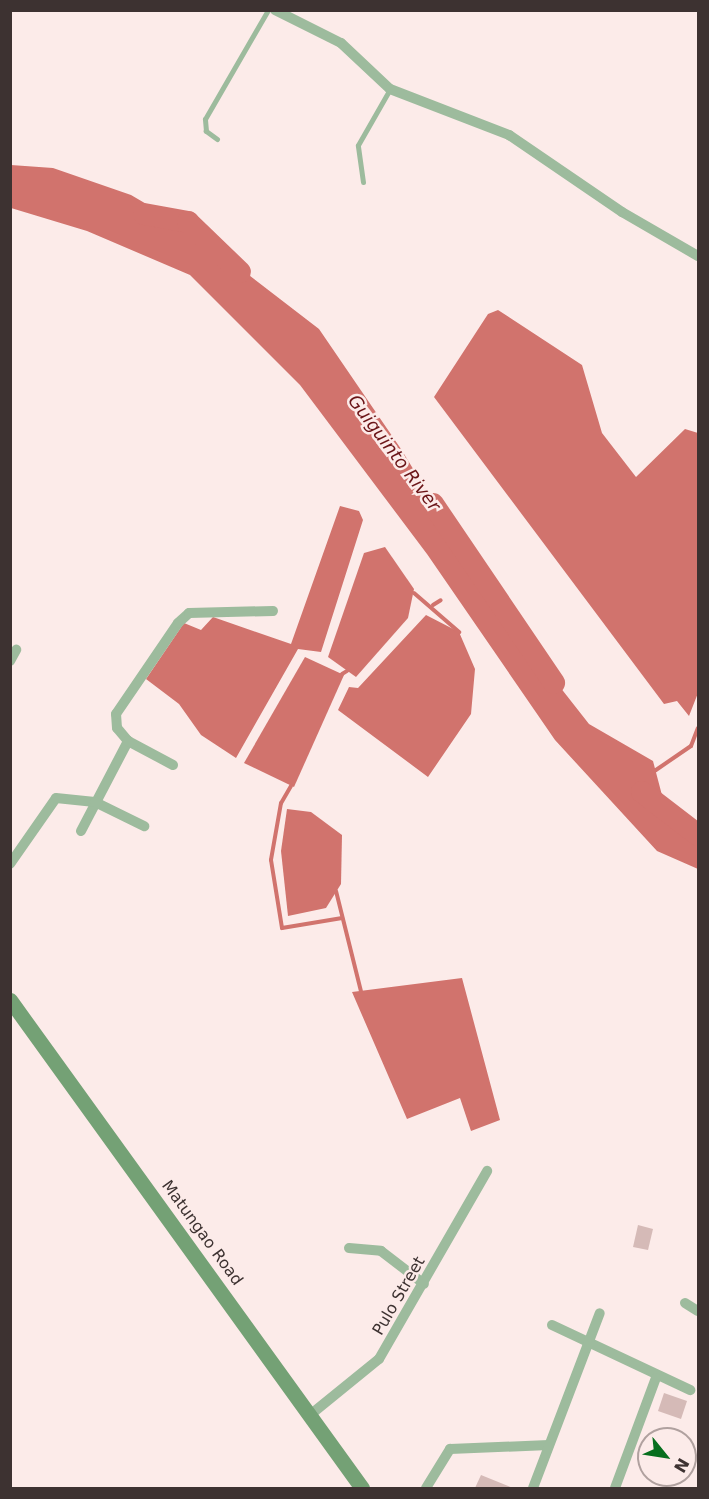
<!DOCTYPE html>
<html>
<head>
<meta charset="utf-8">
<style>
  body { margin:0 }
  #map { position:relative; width:709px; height:1499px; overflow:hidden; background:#fcebe9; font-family:"DejaVu Sans",sans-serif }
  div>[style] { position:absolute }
  .water>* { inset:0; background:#d1736d }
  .stream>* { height:4px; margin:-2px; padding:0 2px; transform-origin:2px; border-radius:2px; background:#d1736d }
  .river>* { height:22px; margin:-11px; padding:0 11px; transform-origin:11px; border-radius:11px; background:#d1736d }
  .building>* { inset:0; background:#d5bab7 }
  .service>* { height:5px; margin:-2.5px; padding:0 2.5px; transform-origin:2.5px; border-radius:2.5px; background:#9dbb9d }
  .minor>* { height:10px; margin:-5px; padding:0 5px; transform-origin:5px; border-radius:5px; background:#9dbb9d }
  .secondary>* { height:15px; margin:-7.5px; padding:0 7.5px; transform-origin:7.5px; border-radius:7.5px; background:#74a175 }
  span { translate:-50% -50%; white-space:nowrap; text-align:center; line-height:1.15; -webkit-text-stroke:5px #fcebe9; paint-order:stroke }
  .street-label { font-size:16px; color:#3d3231 }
  .water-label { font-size:18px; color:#6b1518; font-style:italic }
  .frame { position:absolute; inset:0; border:12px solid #3d3231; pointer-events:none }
  .north { position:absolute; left:637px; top:1427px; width:60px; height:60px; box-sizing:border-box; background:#fcebe9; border:2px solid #b0a19f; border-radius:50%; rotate:120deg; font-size:16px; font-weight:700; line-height:24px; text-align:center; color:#3d3231 }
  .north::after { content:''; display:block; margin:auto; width:21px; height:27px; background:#076f1e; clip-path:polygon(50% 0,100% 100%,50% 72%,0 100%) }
</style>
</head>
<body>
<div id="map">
  <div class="water">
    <i style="clip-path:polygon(11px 165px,53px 168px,131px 195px,189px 229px,319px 329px,401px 449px,498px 608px,589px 724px,653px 761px,668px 818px,698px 833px,698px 869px,657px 851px,555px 740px,427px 554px,300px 385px,190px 275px,87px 231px,11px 208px)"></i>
    <i style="clip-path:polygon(498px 310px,582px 365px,602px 433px,636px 477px,685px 429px,698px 433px,698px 693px,689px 716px,677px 701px,664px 704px,434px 397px,488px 314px)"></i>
    <i style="clip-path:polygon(340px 506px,359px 511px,363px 520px,321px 652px,298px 649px,236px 758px,201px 735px,179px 704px,146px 679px,184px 623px,201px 630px,213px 617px,291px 644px)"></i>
    <i style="clip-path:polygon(385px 547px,414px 589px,408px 618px,356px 677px,328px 657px,364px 553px)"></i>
    <i style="clip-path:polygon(426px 615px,459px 632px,475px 669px,471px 714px,428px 777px,338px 710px,349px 687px,358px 688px)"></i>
    <i style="clip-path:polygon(305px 657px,344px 675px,294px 787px,244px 763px)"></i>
    <i style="clip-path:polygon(287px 809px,311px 812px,342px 835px,341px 884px,326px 908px,288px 916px,281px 851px)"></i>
    <i style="clip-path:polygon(462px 978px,500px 1120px,471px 1131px,460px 1098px,407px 1119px,352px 992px)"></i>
  </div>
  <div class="stream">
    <i style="left:414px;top:593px;width:60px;rotate:40.9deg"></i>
    <i style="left:433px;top:605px;width:9px;rotate:-32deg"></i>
    <i style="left:342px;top:674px;width:6px;rotate:-31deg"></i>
    <i style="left:653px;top:772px;width:46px;rotate:-34.4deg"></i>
    <i style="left:691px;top:746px;width:19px;rotate:-69deg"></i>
    <i style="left:291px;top:786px;width:20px;rotate:120deg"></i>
    <i style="left:281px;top:803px;width:58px;rotate:100deg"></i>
    <i style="left:271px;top:860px;width:69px;rotate:80.8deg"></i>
    <i style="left:282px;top:928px;width:61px;rotate:-9.5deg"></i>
    <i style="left:336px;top:891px;width:103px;rotate:76deg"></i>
  </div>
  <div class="river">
    <i style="left:144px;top:214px;width:45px;rotate:10.3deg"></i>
    <i style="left:188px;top:222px;width:72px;rotate:43.9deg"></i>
    <i style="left:433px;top:504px;width:216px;rotate:55.9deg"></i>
    <i style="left:642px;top:792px;width:71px;rotate:37.5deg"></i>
  </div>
  <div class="building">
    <i style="clip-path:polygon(638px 1225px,653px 1229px,648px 1250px,633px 1247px)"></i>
    <i style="clip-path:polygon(664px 1393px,687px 1401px,681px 1419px,658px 1411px)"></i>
    <i style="clip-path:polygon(481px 1475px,513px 1488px,475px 1488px)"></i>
  </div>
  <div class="service">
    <i style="left:217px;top:139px;width:14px;rotate:-144deg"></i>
    <i style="left:206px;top:131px;width:12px;rotate:-95deg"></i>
    <i style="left:205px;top:119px;width:126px;rotate:-60deg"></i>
    <i style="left:363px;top:182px;width:37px;rotate:-98deg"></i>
    <i style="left:358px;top:145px;width:64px;rotate:-60.3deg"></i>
  </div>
  <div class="minor">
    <i style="left:275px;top:10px;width:74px;rotate:26.6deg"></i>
    <i style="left:341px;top:43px;width:67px;rotate:43.2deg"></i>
    <i style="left:390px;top:89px;width:128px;rotate:21.1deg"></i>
    <i style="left:509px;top:135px;width:137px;rotate:34.3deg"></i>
    <i style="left:622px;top:212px;width:88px;rotate:30.1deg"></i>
    <i style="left:10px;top:661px;width:13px;rotate:-61deg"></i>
    <i style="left:128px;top:741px;width:17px;rotate:-130deg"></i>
    <i style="left:117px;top:728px;width:14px;rotate:-94deg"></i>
    <i style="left:116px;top:714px;width:110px;rotate:-55.7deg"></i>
    <i style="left:178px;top:623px;width:15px;rotate:-42deg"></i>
    <i style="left:189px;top:613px;width:84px;rotate:-1.4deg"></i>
    <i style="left:81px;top:831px;width:102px;rotate:-62.4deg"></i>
    <i style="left:128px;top:741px;width:51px;rotate:28.1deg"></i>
    <i style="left:10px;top:864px;width:80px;rotate:-55.1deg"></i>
    <i style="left:56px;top:798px;width:39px;rotate:6deg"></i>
    <i style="left:95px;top:802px;width:55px;rotate:26.1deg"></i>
    <i style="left:349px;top:1248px;width:32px;rotate:5deg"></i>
    <i style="left:381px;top:1251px;width:54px;rotate:37.5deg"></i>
    <i style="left:685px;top:1303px;width:15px;rotate:32deg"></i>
    <i style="left:552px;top:1325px;width:153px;rotate:25.2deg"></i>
    <i style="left:310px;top:1415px;width:89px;rotate:-39.1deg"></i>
    <i style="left:379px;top:1359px;width:217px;rotate:-60.1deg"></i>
    <i style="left:426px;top:1488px;width:46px;rotate:-58.4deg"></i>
    <i style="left:450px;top:1449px;width:99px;rotate:-2.3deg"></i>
    <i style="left:533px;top:1488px;width:187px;rotate:-69.1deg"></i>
    <i style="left:615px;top:1488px;width:117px;rotate:-69.6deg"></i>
  </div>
  <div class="secondary">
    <i style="left:10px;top:1000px;width:602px;rotate:54.2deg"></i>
  </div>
  <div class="street-label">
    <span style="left:202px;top:1233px;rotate:54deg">Matungao Road</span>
    <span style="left:399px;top:1296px;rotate:-60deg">Pulo Street</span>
  </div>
  <div class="water-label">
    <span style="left:394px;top:453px;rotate:53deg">Guiguinto River</span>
  </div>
  <div class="frame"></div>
  <div class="north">N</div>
</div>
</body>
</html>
